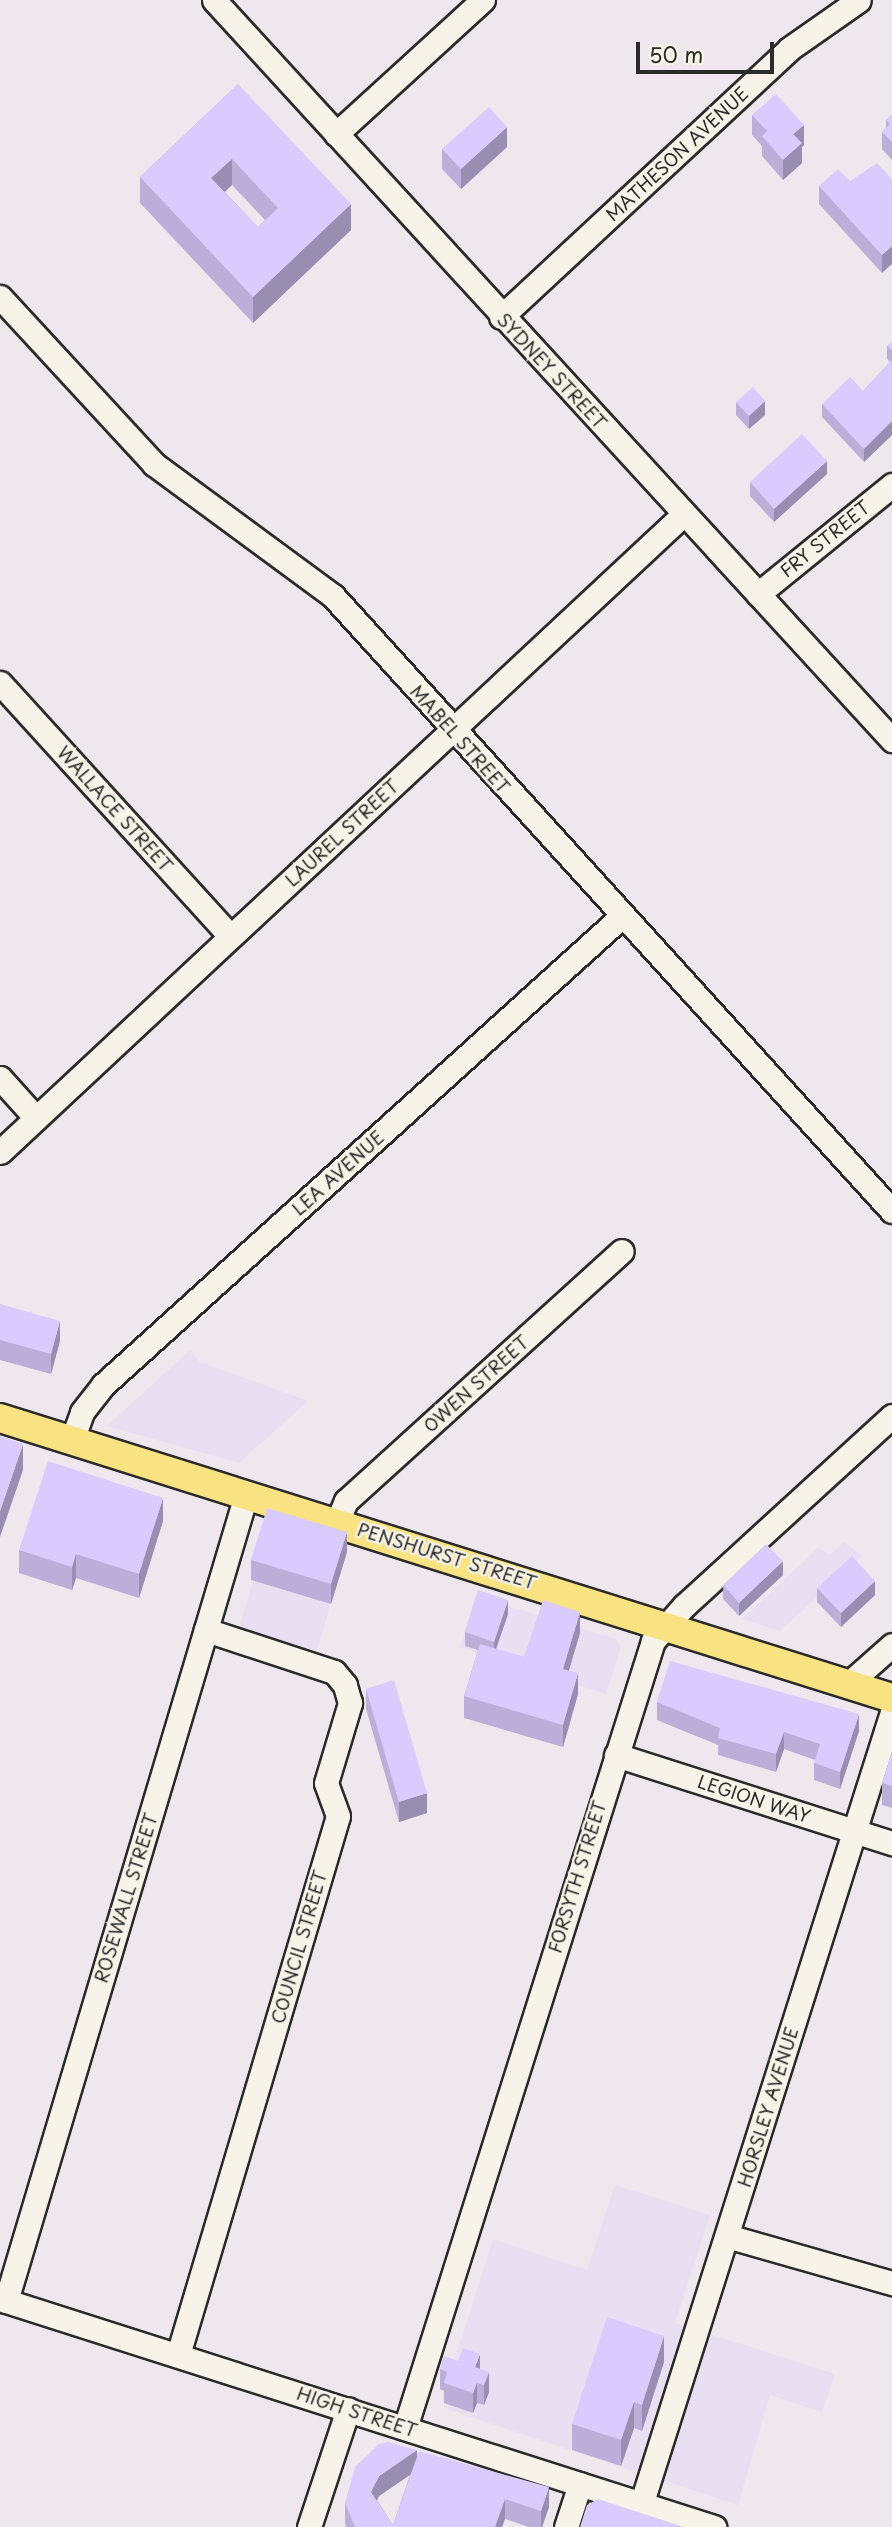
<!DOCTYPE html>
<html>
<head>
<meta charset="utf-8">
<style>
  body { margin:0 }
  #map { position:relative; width:892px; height:2527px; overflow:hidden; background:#eee7ee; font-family:"Playpen Sans",sans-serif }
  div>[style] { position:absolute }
  .built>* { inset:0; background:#e8dff2 }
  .roads { filter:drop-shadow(2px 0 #2b2b2b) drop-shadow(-2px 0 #2b2b2b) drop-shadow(0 2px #2b2b2b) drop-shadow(0 -2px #2b2b2b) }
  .minor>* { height:23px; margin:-11.5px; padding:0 11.5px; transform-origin:11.5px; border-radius:11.5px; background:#f7f3e8 }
  .major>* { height:28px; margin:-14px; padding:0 14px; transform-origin:14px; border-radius:14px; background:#f8e281 }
  .wall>* { inset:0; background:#bbafda }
  .shaded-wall>* { inset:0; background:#988eb1 }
  .building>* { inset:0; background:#d9cbfd }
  span { translate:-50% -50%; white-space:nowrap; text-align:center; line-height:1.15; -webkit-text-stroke:5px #f7f3e8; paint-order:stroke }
  .street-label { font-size:18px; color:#2b2b2b }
  .scale { position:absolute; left:636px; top:42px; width:138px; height:32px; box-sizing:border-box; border:4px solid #2b2b2b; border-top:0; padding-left:9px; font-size:21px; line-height:24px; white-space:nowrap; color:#2b2b2b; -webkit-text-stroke:5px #f7f3e8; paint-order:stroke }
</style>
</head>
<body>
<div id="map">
  <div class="built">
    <i style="clip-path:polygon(190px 1350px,200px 1362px,308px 1401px,239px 1463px,107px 1426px)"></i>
    <i style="clip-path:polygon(269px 1531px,346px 1554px,315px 1656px,238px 1630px)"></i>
    <i style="clip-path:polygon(844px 1542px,862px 1556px,780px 1631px,742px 1619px,818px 1548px,830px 1554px)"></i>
    <i style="clip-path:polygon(475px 1596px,616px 1639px,621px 1647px,606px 1694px,460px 1647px)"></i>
    <i style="clip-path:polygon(615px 2185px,710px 2215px,675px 2323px,835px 2374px,822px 2412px,770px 2395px,738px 2505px,449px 2410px,443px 2397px,493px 2239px,587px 2270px)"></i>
  </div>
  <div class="roads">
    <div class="minor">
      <i style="left:214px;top:0;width:1004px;rotate:47.5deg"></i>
      <i style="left:336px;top:134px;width:199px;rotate:-42.4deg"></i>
      <i style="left:0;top:297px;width:227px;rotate:47.3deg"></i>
      <i style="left:154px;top:464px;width:222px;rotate:36.4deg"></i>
      <i style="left:333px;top:596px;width:831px;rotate:47.73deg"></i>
      <i style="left:501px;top:317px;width:393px;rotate:-42.9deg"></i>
      <i style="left:789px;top:49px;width:85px;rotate:-35deg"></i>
      <i style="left:758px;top:594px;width:173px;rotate:-39.1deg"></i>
      <i style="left:0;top:683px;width:342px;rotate:47.7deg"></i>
      <i style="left:0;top:1078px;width:54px;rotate:48deg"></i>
      <i style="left:0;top:1152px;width:935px;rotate:-43.01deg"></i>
      <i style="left:72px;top:1440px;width:30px;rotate:-70deg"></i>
      <i style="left:82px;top:1412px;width:34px;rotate:-52deg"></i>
      <i style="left:103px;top:1385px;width:698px;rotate:-42.1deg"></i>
      <i style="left:337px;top:1522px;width:23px;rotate:-67deg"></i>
      <i style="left:346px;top:1501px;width:372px;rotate:-42.2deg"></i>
      <i style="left:847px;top:1685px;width:60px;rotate:-41.6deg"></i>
      <i style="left:616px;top:1755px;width:290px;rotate:17.7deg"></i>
      <i style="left:727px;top:2236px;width:172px;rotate:15.9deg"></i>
      <i style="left:0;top:2299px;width:750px;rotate:17.71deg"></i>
      <i style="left:6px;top:2301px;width:841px;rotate:-73.42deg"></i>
      <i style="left:178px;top:2355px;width:562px;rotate:-73.47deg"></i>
      <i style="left:338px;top:1816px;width:35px;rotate:-110deg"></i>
      <i style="left:326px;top:1783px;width:84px;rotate:-73.3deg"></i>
      <i style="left:350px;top:1703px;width:19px;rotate:-106deg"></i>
      <i style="left:345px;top:1685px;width:17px;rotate:-130deg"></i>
      <i style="left:334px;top:1672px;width:135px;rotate:-161.8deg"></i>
      <i style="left:405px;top:2428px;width:825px;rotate:-72.51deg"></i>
      <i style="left:653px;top:1641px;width:47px;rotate:-48.5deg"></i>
      <i style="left:684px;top:1606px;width:282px;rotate:-42.4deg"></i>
      <i style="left:642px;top:2502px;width:829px;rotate:-72.44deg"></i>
      <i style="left:309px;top:2527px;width:124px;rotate:-71.7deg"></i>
      <i style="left:566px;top:2527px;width:45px;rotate:-72deg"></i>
    </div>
    <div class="major">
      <i style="left:0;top:1418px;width:935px;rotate:17.43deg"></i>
    </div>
  </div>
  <div class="wall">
    <i style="clip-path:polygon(evenodd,238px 84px,351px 230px,253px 323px,140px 203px,140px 177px,238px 84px,232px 185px,265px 220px,258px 227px,225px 192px,232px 185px)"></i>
    <i style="clip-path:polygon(752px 115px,804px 145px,802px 147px,802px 163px,783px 180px,762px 156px,762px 146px,752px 135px)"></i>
    <i style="clip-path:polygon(892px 115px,892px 160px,882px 149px,882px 132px,886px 128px,886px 120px)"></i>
    <i style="clip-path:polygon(507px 147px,461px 189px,442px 169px,442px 149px)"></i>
    <i style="clip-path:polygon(892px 179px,882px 273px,819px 204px,819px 186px,850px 181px)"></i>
    <i style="clip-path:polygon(892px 342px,892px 435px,864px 462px,822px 417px,822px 404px,863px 391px,890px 362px,887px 359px,887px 346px)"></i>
    <i style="clip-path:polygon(736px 402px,765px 415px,749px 429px,736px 415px)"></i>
    <i style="clip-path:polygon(827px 474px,774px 522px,750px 496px,750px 482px)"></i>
    <i style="clip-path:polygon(0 1304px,60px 1341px,51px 1374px,0 1360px)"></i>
    <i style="clip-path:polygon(163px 1521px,139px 1598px,76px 1578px,72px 1590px,19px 1573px,19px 1550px)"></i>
    <i style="clip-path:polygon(347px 1552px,331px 1604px,251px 1580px,251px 1560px)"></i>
    <i style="clip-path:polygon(783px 1575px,739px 1616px,723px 1599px,723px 1585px)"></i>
    <i style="clip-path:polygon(817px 1588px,875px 1595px,841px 1627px,817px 1602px)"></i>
    <i style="clip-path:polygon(508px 1614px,496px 1649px,524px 1657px,580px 1633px,569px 1670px,578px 1694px,563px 1747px,464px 1718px,464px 1696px,478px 1650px,465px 1646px,465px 1632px)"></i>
    <i style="clip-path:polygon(366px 1689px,427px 1813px,399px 1822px,366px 1709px)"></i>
    <i style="clip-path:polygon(657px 1702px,859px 1731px,840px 1789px,814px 1780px,814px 1763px,815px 1760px,784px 1749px,776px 1772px,718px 1755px,718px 1745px,657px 1720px)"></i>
    <i style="clip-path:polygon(892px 1752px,892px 1808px,882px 1805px,882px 1783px)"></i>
    <i style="clip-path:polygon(664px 2362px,642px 2431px,634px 2428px,621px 2466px,572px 2450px,572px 2424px)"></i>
    <i style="clip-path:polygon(440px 2369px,480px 2369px,489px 2392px,484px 2405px,477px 2403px,473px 2413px,444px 2403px,444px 2391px,440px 2389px)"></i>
    <i style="clip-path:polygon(evenodd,417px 2454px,549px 2507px,542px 2527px,529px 2527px,505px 2519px,502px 2527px,346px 2527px,345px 2523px,345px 2503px,417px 2454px,410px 2475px,393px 2525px,377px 2500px,379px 2496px,410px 2475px)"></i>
  </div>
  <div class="shaded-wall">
    <i style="clip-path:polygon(804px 125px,804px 145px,802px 147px,802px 163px,783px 180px,783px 160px,793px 134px)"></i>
    <i style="clip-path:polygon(507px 127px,507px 147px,461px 189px,461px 169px)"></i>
    <i style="clip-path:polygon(232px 159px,232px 185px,211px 204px,211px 178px)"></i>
    <i style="clip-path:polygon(351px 204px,351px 230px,253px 323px,253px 297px)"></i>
    <i style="clip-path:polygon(892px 246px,892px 264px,882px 273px,882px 255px)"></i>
    <i style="clip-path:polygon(765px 401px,765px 415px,749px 429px,749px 416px)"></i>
    <i style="clip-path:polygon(892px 421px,892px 435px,864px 462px,864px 449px)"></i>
    <i style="clip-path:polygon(827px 461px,827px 474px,774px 522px,774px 509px)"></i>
    <i style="clip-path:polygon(60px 1321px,60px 1341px,51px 1374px,51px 1354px)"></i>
    <i style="clip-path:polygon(23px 1444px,23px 1470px,0 1537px,0 1511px)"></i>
    <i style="clip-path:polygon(163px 1498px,163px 1521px,139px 1598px,139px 1574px)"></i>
    <i style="clip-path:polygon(347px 1532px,347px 1552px,331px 1604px,331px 1584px)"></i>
    <i style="clip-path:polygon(76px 1554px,76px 1578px,72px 1590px,72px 1567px)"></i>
    <i style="clip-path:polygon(783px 1561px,783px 1575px,739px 1616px,739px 1603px)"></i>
    <i style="clip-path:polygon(875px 1581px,875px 1595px,841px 1627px,841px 1613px)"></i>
    <i style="clip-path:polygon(508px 1600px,508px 1614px,494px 1655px,494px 1642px)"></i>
    <i style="clip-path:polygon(580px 1612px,580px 1633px,563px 1690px,563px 1669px)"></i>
    <i style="clip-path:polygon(578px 1673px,578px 1694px,563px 1747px,563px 1725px)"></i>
    <i style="clip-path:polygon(859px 1714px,859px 1731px,840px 1789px,840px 1772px)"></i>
    <i style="clip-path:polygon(784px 1732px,784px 1749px,776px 1772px,776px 1754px)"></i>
    <i style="clip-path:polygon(427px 1793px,427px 1813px,399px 1822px,399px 1802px)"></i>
    <i style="clip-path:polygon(664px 2336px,664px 2362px,642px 2431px,642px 2405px)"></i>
    <i style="clip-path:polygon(480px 2354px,480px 2374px,477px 2383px,477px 2403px,473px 2413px,473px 2393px,475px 2367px)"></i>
    <i style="clip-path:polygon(489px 2372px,489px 2392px,484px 2405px,484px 2385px)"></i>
    <i style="clip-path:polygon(634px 2402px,634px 2428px,621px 2466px,621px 2440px)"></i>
    <i style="clip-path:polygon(417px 2450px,417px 2470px,379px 2496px,371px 2512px,371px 2492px,379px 2476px)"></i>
    <i style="clip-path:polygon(549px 2487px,549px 2507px,542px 2527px,541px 2527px,541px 2511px)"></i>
    <i style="clip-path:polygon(505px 2499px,505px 2519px,502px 2527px,495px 2527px)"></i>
  </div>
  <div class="building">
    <i style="clip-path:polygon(evenodd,238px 84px,351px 204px,253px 297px,140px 177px,238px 84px,232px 159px,278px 208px,258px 227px,211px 178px,232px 159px)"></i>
    <i style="clip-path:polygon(776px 94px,804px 125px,793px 134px,802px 143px,783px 160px,762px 136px,767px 131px,752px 115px)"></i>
    <i style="clip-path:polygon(489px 107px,507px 127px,461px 169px,442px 149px)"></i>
    <i style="clip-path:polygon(892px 115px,892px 142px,882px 132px,890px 124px,886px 120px)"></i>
    <i style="clip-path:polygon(877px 163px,892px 179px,892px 246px,882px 255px,819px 186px,838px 169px,850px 181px)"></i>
    <i style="clip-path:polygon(892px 342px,892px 351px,887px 346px)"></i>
    <i style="clip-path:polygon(892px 360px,892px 421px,864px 449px,822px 404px,850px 377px,863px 391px)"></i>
    <i style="clip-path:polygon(753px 387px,765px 401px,749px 416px,736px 402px)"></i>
    <i style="clip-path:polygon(802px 434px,827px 461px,774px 509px,750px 482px)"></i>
    <i style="clip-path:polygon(0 1304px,60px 1321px,51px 1354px,0 1340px)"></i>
    <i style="clip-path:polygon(0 1436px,23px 1444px,0 1511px)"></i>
    <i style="clip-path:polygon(48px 1461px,163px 1498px,139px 1574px,76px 1554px,72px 1567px,19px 1550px)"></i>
    <i style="clip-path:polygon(267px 1508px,347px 1532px,331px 1584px,251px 1560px)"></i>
    <i style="clip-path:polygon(766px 1544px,783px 1561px,739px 1603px,723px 1585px)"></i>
    <i style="clip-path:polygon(852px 1556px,875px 1581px,841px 1613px,817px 1588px)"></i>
    <i style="clip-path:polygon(478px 1590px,508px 1600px,494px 1642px,465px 1632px)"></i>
    <i style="clip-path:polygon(543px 1600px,580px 1612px,563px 1669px,578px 1673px,563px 1725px,464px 1696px,480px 1644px,524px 1657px)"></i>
    <i style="clip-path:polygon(670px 1661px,859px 1714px,840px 1772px,814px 1763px,820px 1744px,784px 1732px,776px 1754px,718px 1738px,720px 1728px,657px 1702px)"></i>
    <i style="clip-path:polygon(394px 1680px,427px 1793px,399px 1802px,366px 1689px)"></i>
    <i style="clip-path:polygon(892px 1752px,892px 1786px,882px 1783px)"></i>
    <i style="clip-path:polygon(607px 2317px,664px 2336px,642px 2405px,634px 2402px,621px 2440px,572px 2424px)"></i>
    <i style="clip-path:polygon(463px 2348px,480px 2354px,475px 2367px,489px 2372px,484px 2385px,477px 2383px,473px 2393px,444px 2383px,447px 2372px,440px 2369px,444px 2356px,458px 2361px)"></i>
    <i style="clip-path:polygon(388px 2442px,417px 2450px,379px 2476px,371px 2492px,393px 2525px,419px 2451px,549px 2487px,541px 2511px,505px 2499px,495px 2527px,355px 2527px,345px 2503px,355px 2467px,379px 2444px)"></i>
    <i style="clip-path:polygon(598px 2499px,684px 2527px,580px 2527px,587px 2505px)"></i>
  </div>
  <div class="street-label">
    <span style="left:677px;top:154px;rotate:-43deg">MATHESON AVENUE</span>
    <span style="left:552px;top:371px;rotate:47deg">SYDNEY STREET</span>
    <span style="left:825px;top:539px;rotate:-39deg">FRY STREET</span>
    <span style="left:460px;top:739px;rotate:48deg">MABEL STREET</span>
    <span style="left:115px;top:809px;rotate:48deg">WALLACE STREET</span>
    <span style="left:342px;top:833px;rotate:-43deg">LAUREL STREET</span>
    <span style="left:338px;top:1173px;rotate:-42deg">LEA AVENUE</span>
    <span style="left:476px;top:1384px;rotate:-42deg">OWEN STREET</span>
    <span style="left:447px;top:1556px;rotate:17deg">PENSHURST STREET</span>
    <span style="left:754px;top:1799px;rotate:18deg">LEGION WAY</span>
    <span style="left:577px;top:1877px;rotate:-73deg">FORSYTH STREET</span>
    <span style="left:126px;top:1898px;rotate:-73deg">ROSEWALL STREET</span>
    <span style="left:299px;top:1947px;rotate:-74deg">COUNCIL STREET</span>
    <span style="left:768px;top:2107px;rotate:-73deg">HORSLEY AVENUE</span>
    <span style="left:357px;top:2412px;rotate:18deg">HIGH STREET</span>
  </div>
  <div class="scale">50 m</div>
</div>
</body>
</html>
